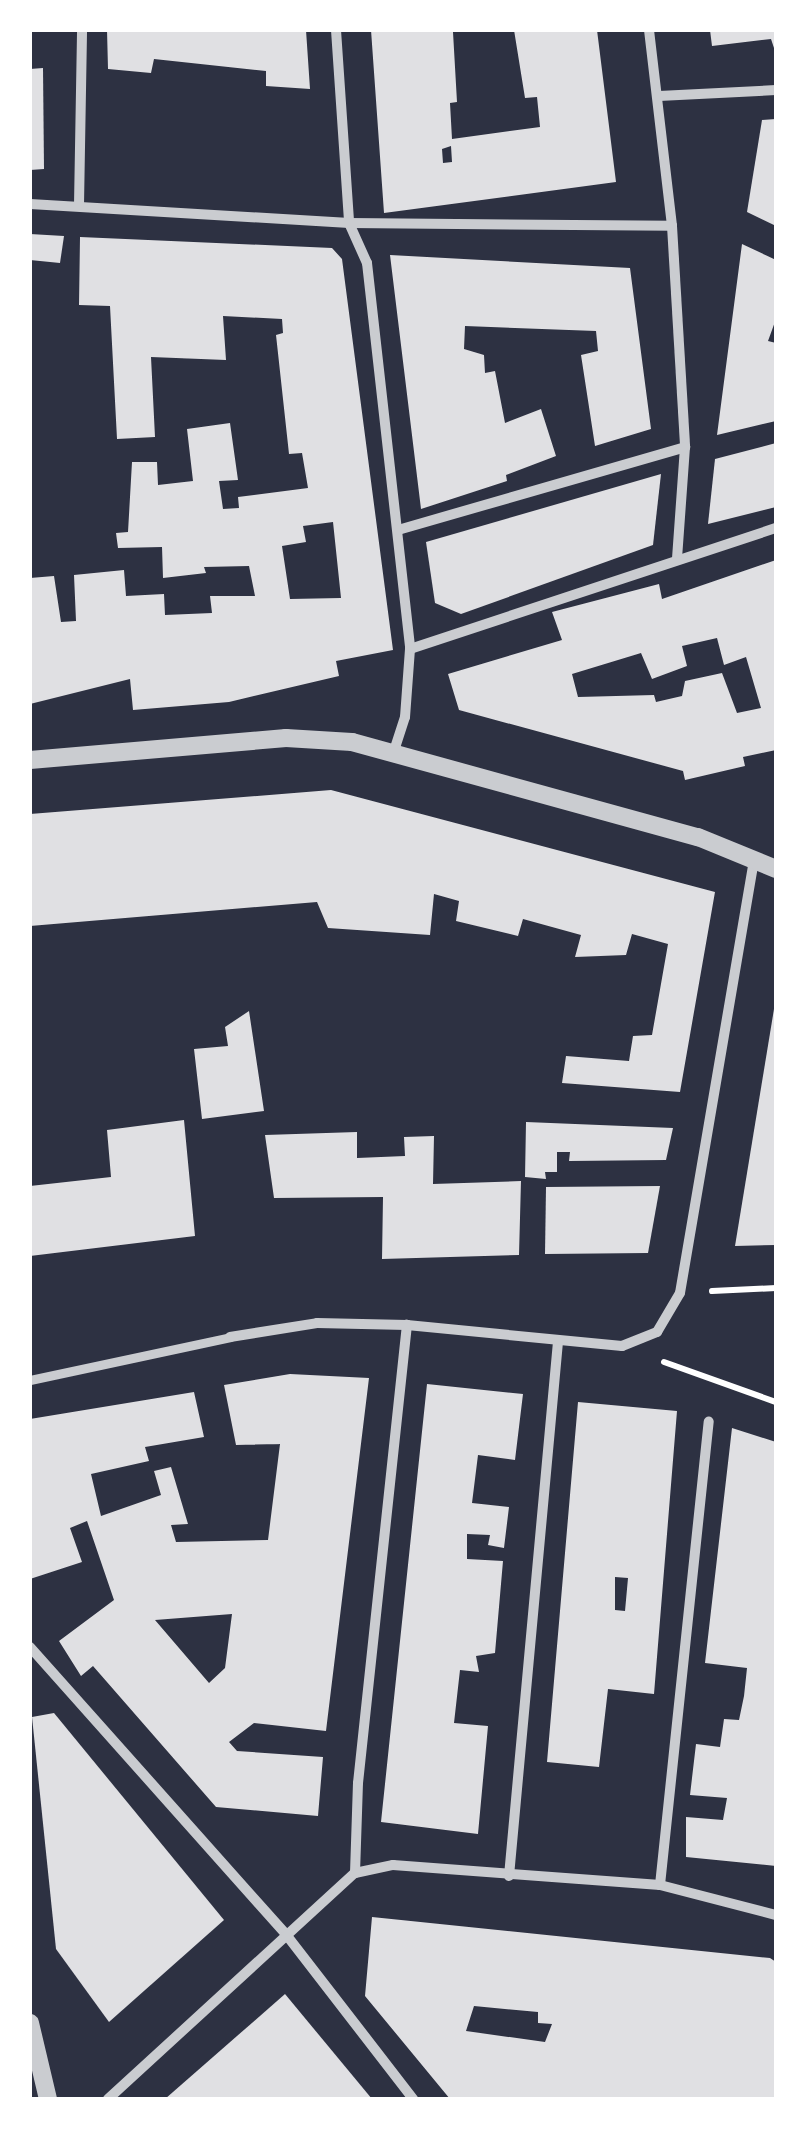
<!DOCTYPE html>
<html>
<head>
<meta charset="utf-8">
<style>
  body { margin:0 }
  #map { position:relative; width:806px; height:2129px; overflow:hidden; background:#2d3142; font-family:Mulish,sans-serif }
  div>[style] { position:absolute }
  .building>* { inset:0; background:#e0e0e3 }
  .path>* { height:6px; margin:-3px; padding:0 3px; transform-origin:3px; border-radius:3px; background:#fff }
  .pedestrian>* { height:9px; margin:-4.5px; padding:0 4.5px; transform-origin:4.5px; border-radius:4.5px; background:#caccd0 }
  .minor>* { height:10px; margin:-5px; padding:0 5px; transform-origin:5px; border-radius:5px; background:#caccd0 }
  .tertiary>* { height:18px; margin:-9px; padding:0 9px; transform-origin:9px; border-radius:9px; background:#caccd0 }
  span { translate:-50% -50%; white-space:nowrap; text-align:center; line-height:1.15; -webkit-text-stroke:8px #fff; paint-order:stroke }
  .frame { position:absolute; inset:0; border:32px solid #fff; pointer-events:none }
</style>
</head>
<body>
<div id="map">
  <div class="building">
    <i style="clip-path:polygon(107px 30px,306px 30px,310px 89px,266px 86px,266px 71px,154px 59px,151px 73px,108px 69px)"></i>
    <i style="clip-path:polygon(evenodd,371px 30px,453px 32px,457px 102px,450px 103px,452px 139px,540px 127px,537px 97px,525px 98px,514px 30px,597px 30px,616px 182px,384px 213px,371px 30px,451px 146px,452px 162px,443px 163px,442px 149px,451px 146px)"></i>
    <i style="clip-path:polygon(710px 30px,776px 30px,776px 54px,771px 39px,712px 46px)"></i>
    <i style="clip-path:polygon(43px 68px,44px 169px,30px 170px,30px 69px)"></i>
    <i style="clip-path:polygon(776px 119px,776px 226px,747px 212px,762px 120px)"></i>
    <i style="clip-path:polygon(30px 234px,64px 236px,60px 263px,30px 260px)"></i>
    <i style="clip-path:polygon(evenodd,80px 237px,332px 248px,342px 259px,393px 650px,336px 661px,339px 676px,229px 702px,133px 710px,130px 679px,30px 704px,30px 578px,54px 576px,61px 622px,76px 621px,74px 575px,124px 570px,126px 596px,164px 594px,165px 615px,212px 613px,210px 596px,255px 596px,249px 566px,204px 567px,206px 573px,163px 578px,162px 547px,118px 548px,116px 533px,128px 532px,132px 462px,157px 462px,158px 485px,193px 481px,187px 429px,230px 423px,238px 480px,219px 481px,223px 509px,239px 508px,238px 497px,308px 488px,302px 453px,289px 454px,276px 335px,283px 333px,282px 319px,223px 316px,226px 360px,151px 357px,155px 437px,117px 439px,110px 306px,79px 305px,80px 237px,333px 522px,341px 598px,290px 599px,282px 546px,306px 542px,303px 526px,333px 522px)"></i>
    <i style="clip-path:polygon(742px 244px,776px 260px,776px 319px,768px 341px,776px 343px,776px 421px,717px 435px)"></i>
    <i style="clip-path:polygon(390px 255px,630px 268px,651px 429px,595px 446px,581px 355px,598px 351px,596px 331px,465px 326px,464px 349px,484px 355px,485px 373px,495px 371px,505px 423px,541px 409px,556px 456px,506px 475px,507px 481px,421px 509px)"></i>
    <i style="clip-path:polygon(776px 443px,776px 507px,708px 524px,715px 459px)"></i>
    <i style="clip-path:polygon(661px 474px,653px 545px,461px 614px,435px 603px,426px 542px)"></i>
    <i style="clip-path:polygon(evenodd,776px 560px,776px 750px,743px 757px,745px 766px,685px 780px,683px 771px,459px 710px,448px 674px,562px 640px,552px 612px,659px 584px,662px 599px,776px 560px,717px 638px,724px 665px,746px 657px,761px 708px,737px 713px,722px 673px,685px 681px,682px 696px,656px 702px,654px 695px,578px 697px,572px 674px,641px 653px,652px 679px,687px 666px,682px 646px,717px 638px)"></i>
    <i style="clip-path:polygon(331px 790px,715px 892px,680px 1092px,562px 1083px,566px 1056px,629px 1061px,633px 1036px,652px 1035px,668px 944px,632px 934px,626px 955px,575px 957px,581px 935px,523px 919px,518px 936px,456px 921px,459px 901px,434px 894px,430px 935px,328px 928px,317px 902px,30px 926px,30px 814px)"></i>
    <i style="clip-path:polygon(774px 1009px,776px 1245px,735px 1246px)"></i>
    <i style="clip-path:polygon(249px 1011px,264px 1111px,202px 1119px,194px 1049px,228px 1046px,225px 1027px)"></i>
    <i style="clip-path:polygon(184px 1120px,195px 1236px,30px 1256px,30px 1186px,111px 1177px,107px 1130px)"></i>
    <i style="clip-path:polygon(526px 1122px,673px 1128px,666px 1160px,569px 1161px,570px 1152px,557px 1152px,557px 1172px,545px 1172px,546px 1179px,525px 1177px)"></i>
    <i style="clip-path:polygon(357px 1132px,357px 1158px,405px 1156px,404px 1137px,434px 1136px,433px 1184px,521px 1181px,519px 1255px,382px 1259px,383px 1197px,274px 1198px,265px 1135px)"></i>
    <i style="clip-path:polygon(660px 1186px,648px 1253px,545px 1254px,546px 1187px)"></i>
    <i style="clip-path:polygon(evenodd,290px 1374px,369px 1378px,326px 1731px,254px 1723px,229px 1742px,237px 1751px,323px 1757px,318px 1816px,216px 1807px,93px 1666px,81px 1676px,59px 1641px,114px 1600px,87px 1521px,70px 1528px,82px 1562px,30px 1579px,30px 1419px,194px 1392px,204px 1437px,145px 1447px,149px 1461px,91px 1474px,101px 1516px,161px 1495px,154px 1471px,171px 1467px,188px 1524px,171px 1525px,176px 1542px,268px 1540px,280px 1444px,236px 1445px,224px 1385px,290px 1374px,232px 1614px,225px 1668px,209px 1683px,155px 1620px,232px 1614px)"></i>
    <i style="clip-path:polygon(427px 1384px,523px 1394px,515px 1460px,478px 1455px,472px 1503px,509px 1507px,504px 1548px,488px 1545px,490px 1535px,467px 1534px,467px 1559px,503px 1561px,495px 1653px,476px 1656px,479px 1672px,460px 1670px,454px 1723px,488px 1726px,478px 1834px,381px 1822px)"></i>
    <i style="clip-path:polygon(evenodd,578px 1402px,677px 1411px,654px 1694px,608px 1689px,599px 1767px,547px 1762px,578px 1402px,615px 1577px,628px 1578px,625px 1611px,615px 1610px,615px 1577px)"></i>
    <i style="clip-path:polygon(732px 1428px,776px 1442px,776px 1866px,686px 1857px,686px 1817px,723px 1820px,727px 1798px,690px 1795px,696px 1744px,720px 1747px,724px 1719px,739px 1720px,744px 1696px,747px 1668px,705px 1663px)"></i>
    <i style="clip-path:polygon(54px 1713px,224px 1920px,109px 2022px,56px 1949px,32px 1717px)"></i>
    <i style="clip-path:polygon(evenodd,372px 1917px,770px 1958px,776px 1962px,776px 2099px,450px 2099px,365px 1996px,372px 1917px,474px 2006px,538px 2012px,538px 2023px,552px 2024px,545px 2042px,466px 2031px,474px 2006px)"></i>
    <i style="clip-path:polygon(285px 1994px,372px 2099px,165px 2099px)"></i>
  </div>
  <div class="path">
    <i style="left:712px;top:1291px;width:64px;rotate:-2.7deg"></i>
    <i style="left:664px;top:1362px;width:119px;rotate:19.7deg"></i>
  </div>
  <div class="pedestrian">
    <i style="left:30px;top:1380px;width:205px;rotate:-12.1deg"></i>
  </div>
  <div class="minor">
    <i style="left:336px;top:30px;width:193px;rotate:86.1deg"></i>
    <i style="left:349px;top:223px;width:44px;rotate:65.8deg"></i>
    <i style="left:367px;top:263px;width:388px;rotate:83.6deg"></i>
    <i style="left:410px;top:649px;width:68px;rotate:94.2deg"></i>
    <i style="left:405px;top:717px;width:36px;rotate:108deg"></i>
    <i style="left:649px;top:30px;width:197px;rotate:83.3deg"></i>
    <i style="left:672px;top:226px;width:221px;rotate:86.6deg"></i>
    <i style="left:685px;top:447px;width:112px;rotate:94.1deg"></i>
    <i style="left:659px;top:96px;width:117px;rotate:-2.9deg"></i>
    <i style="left:30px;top:204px;width:320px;rotate:3.4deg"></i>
    <i style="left:349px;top:223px;width:323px;rotate:0.5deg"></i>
    <i style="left:79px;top:205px;width:175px;rotate:-89deg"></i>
    <i style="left:398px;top:530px;width:299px;rotate:-16.1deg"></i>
    <i style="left:410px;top:649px;width:385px;rotate:-18.3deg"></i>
    <i style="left:230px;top:1337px;width:88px;rotate:-9.1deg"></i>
    <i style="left:317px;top:1323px;width:90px;rotate:1.3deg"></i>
    <i style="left:407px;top:1325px;width:216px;rotate:5.6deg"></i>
    <i style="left:622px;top:1346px;width:38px;rotate:-22deg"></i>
    <i style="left:657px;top:1332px;width:45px;rotate:-59.5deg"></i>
    <i style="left:680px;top:1293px;width:438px;rotate:-80.3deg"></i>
    <i style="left:30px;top:1647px;width:388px;rotate:48.3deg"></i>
    <i style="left:288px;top:1937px;width:205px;rotate:52.3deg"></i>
    <i style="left:355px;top:1873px;width:39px;rotate:-12deg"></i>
    <i style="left:393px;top:1865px;width:268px;rotate:4.3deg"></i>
    <i style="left:660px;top:1885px;width:120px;rotate:14.5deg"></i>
    <i style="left:509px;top:1876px;width:536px;rotate:-84.76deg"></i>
    <i style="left:660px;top:1885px;width:466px;rotate:-84deg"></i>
    <i style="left:108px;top:2099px;width:335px;rotate:-42.5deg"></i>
    <i style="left:355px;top:1873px;width:90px;rotate:-88.1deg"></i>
    <i style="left:358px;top:1783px;width:461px;rotate:-83.9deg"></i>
  </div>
  <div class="tertiary">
    <i style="left:30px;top:760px;width:257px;rotate:-4.9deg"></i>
    <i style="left:286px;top:738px;width:66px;rotate:3.5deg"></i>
    <i style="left:352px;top:742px;width:359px;rotate:15.4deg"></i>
    <i style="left:698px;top:837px;width:84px;rotate:22.3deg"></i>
    <i style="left:30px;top:2023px;width:78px;rotate:76.7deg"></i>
  </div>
  <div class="frame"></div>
</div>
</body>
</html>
